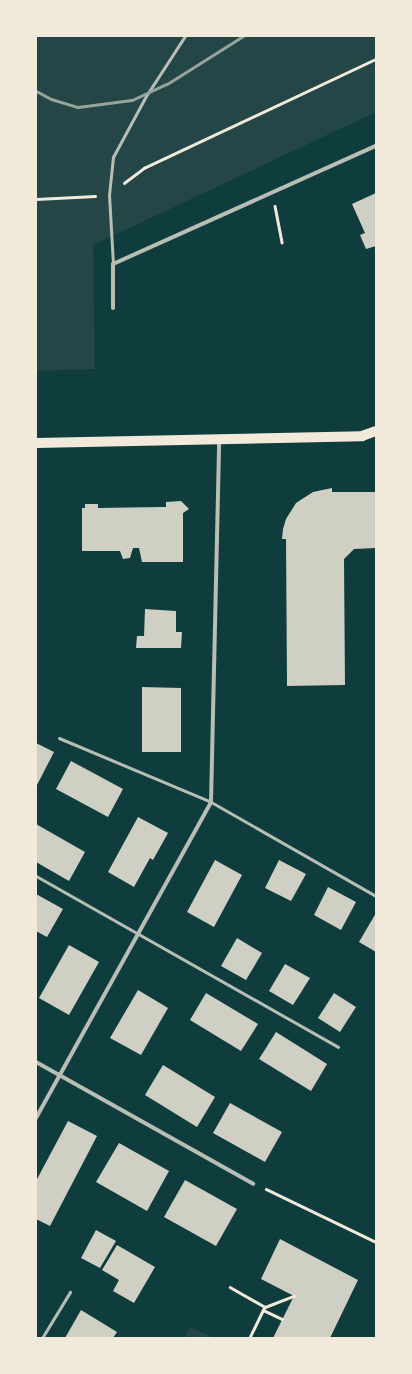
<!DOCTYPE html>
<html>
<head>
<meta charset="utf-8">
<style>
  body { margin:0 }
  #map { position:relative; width:412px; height:1374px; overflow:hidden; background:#0f3d3e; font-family:Signika,sans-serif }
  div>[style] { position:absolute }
  .green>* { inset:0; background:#244646 }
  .building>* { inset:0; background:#cfcfc3 }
  .path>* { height:2.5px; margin:-1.25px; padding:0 1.25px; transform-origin:1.25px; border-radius:1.25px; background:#f1e9da }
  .service>* { height:3px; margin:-1.5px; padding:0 1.5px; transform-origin:1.5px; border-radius:1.5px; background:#b8beb3 }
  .minor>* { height:4px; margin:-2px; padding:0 2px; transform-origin:2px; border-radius:2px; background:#b8beb3 }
  .primary>* { height:10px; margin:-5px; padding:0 5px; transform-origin:5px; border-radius:5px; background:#f1e9da }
  .rail>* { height:3px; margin:-1.5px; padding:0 1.5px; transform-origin:1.5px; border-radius:1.5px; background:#97a49c }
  span { translate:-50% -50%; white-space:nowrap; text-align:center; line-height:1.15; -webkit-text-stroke:3px #f1e9da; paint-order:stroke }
  .frame { position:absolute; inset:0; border:37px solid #f1e9da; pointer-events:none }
</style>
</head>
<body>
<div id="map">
  <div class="green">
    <i style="clip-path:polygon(36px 36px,376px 36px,376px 112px,93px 245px,95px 369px,36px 371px)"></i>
    <i style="clip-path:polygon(190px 1327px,214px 1338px,184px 1338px)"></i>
  </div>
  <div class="building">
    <i style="clip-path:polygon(376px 193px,376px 246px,366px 249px,360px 235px,365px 233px,352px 204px)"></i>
    <i style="clip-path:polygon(332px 488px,332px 492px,376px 492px,376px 548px,354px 549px,344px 559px,345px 685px,287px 686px,286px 539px,282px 539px,283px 529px,286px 519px,296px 503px,313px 492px)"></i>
    <i style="clip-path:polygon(181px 501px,189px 509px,183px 513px,183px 562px,142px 562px,139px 548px,133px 548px,130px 558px,123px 559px,120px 551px,82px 551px,82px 508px,85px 508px,85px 504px,98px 504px,98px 508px,161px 507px,166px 507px,166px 502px)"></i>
    <i style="clip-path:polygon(145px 609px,176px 611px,176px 632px,182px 632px,181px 648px,136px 648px,137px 636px,144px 636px)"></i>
    <i style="clip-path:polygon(142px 687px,181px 688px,181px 752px,142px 752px)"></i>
    <i style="clip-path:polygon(36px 743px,54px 752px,37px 785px,36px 785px)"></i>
    <i style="clip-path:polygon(71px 761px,123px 789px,108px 817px,56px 789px)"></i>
    <i style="clip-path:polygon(138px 817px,168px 833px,153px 860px,150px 858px,134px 887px,108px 872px)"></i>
    <i style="clip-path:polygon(36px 824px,85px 852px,69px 881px,36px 862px)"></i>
    <i style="clip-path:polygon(215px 860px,242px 875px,214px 927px,187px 912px)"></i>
    <i style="clip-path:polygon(279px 860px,306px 874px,291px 901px,265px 888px)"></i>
    <i style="clip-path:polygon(328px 887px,356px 902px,341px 930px,314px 915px)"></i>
    <i style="clip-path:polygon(36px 894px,63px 909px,47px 937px,36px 931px)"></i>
    <i style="clip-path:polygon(376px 913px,376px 952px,359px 942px)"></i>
    <i style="clip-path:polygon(237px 938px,262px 953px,246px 980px,221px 966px)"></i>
    <i style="clip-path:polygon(69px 945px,99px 962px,69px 1015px,39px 998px)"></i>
    <i style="clip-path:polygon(285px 964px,310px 978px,293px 1005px,269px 991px)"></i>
    <i style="clip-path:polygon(138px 990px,168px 1008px,141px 1055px,110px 1038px)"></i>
    <i style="clip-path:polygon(206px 993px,258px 1024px,241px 1051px,190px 1020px)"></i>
    <i style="clip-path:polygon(334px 993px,356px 1007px,340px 1032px,318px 1018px)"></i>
    <i style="clip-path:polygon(276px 1032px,327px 1064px,311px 1091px,259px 1059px)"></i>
    <i style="clip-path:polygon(163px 1065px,215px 1097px,197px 1127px,145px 1095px)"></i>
    <i style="clip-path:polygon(230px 1103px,282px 1132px,265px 1162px,213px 1133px)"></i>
    <i style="clip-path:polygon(68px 1121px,97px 1136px,50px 1226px,36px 1219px,36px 1181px)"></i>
    <i style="clip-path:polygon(119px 1143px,169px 1171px,147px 1211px,96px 1182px)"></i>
    <i style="clip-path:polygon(185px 1180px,237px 1209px,216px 1246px,164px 1217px)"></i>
    <i style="clip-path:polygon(96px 1230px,116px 1241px,100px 1268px,81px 1258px)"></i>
    <i style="clip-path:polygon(280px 1239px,358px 1280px,330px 1338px,273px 1338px,294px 1296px,261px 1279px)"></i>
    <i style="clip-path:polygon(117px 1245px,155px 1267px,134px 1303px,113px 1291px,119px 1280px,102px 1270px)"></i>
    <i style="clip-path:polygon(81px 1310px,117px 1332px,113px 1338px,65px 1338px)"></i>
  </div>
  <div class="path">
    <i style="left:124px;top:183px;width:25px;rotate:-37deg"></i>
    <i style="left:144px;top:168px;width:256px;rotate:-25.2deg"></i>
    <i style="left:36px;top:199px;width:59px;rotate:-2.9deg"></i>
    <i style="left:275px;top:206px;width:37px;rotate:79deg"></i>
    <i style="left:266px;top:1189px;width:122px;rotate:25.7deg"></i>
    <i style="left:230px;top:1287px;width:40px;rotate:29.7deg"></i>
    <i style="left:265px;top:1307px;width:34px;rotate:116deg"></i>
    <i style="left:265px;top:1307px;width:31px;rotate:-21deg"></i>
    <i style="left:263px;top:1310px;width:21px;rotate:25deg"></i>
  </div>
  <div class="service">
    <i style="left:113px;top:264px;width:69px;rotate:-93.3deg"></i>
    <i style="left:109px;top:195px;width:38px;rotate:-84deg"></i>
    <i style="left:113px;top:157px;width:69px;rotate:-61.6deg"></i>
    <i style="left:146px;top:96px;width:72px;rotate:-57deg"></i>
    <i style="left:59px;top:738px;width:165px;rotate:22.8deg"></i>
    <i style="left:211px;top:802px;width:190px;rotate:29.7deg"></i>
    <i style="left:36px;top:876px;width:347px;rotate:29.5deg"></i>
    <i style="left:42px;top:1338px;width:54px;rotate:-58.7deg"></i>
  </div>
  <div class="minor">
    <i style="left:113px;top:308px;width:44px;rotate:-90deg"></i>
    <i style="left:113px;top:264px;width:288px;rotate:-24.2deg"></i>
    <i style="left:36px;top:1062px;width:249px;rotate:29.3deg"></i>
    <i style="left:36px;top:1118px;width:361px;rotate:-61deg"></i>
    <i style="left:211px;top:802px;width:363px;rotate:-88.7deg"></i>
  </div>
  <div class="primary">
    <i style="left:36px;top:443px;width:326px;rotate:-1.2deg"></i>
    <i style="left:362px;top:436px;width:15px;rotate:-20deg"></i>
  </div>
  <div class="rail">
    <i style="left:36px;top:91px;width:17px;rotate:28deg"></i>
    <i style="left:51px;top:99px;width:28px;rotate:17deg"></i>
    <i style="left:78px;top:107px;width:54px;rotate:-7.4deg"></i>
    <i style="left:132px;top:100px;width:38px;rotate:-25deg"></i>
    <i style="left:167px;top:84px;width:90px;rotate:-32.3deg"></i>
  </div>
  <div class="frame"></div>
</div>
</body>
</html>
